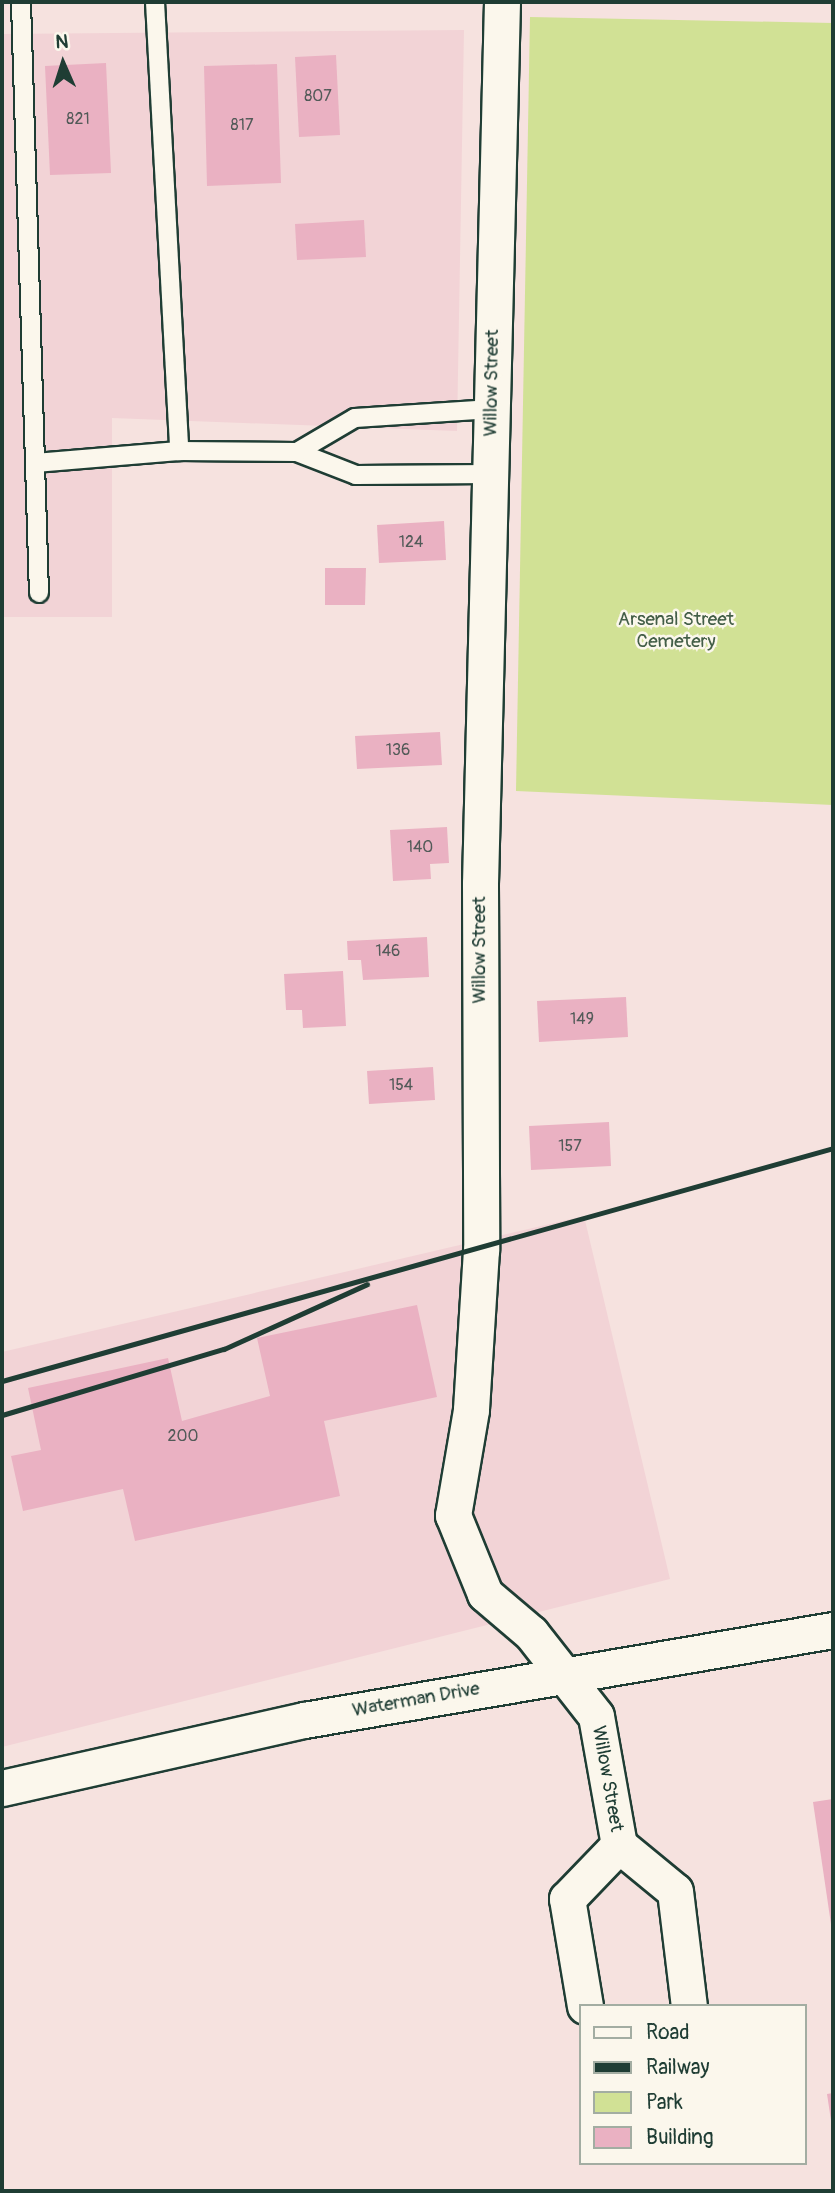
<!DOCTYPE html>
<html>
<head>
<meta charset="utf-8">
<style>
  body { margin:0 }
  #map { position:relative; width:835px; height:2193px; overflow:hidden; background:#f6e2df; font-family:Pangolin,sans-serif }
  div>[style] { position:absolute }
  .built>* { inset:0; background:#f2d3d6 }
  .green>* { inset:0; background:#d1e195 }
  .building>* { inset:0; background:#eab1c2 }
  .roads { filter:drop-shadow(2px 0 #1f3d34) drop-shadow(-2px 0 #1f3d34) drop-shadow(0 2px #1f3d34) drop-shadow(0 -2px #1f3d34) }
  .service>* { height:18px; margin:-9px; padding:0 9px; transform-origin:9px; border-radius:9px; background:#fbf7ec }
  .minor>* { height:35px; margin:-17.5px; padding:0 17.5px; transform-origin:17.5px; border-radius:17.5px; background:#fbf7ec }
  .rail>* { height:5px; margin:-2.5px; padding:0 2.5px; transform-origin:2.5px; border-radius:2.5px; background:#1f3d34 }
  span { translate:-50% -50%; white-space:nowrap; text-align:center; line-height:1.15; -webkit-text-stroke:5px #fbf7ec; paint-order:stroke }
  .number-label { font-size:16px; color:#525a58 }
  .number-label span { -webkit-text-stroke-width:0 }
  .street-label { font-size:19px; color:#1f3d34 }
  .park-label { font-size:19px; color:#435e47 }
  .frame { position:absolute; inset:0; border:4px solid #1f3d34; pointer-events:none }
  .legend { position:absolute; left:579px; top:2004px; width:228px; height:161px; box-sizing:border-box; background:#fbf7ec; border:2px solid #a3ada2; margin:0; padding:9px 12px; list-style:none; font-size:21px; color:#1f3d34 }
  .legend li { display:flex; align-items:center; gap:14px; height:35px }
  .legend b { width:35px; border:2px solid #a3ada2 }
  .north { position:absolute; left:28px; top:28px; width:70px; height:70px; -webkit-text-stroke:5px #fbf7ec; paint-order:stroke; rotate:357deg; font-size:19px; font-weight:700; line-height:28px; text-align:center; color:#1f3d34 }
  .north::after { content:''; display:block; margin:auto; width:24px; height:32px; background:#1f3d34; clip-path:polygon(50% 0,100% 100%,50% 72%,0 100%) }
</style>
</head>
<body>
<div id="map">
  <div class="built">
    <i style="clip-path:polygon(464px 30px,457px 431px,112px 418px,112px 617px,2px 617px,2px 34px)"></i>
    <i style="clip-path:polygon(584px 1216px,670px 1579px,2px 1747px,2px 1352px)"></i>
  </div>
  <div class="green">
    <i style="clip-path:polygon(530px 17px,833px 23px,833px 805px,516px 791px)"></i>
  </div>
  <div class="building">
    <i style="clip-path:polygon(336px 55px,340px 135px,299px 137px,295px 57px)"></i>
    <i style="clip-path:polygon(106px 63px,111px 173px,50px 175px,45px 66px)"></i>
    <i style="clip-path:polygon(277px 64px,281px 183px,207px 186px,204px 66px)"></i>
    <i style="clip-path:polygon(364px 220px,366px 257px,297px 260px,295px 224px)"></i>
    <i style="clip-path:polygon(444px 521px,446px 560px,379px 563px,377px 525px)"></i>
    <i style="clip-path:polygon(325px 568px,366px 568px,365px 605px,325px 605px)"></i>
    <i style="clip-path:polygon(440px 732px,442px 765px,357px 769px,355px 736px)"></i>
    <i style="clip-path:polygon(447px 827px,449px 863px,430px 864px,431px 879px,393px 881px,390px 830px)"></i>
    <i style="clip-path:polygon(427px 937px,429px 977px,363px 980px,361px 960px,348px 960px,347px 941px)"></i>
    <i style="clip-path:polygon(343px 971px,346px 1026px,303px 1028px,302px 1010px,286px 1010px,284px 974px)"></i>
    <i style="clip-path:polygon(626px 997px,628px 1037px,539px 1042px,537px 1001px)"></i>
    <i style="clip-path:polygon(433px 1067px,435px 1100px,369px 1104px,367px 1071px)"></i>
    <i style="clip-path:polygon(609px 1122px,611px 1166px,531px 1170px,529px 1126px)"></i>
    <i style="clip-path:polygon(417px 1305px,437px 1397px,324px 1421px,340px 1496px,135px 1541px,123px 1489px,23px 1511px,11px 1456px,41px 1450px,28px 1388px,168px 1358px,182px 1421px,270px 1396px,257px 1338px)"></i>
    <i style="clip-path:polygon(833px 1799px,833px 1931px,832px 1931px,813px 1802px)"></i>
    <i style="clip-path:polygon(833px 2093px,833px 2127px,832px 2127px,827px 2094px)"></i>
  </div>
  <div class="roads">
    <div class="service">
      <i style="left:21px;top:2px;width:591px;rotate:88.26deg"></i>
      <i style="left:155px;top:2px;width:450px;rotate:86.9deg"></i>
      <i style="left:179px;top:451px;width:118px;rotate:0.5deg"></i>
      <i style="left:297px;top:452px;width:63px;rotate:21.3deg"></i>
      <i style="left:356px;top:475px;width:134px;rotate:-0.4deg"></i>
      <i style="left:297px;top:452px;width:67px;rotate:-30.4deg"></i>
      <i style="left:355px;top:418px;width:137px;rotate:-3.8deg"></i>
      <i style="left:35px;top:463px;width:144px;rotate:-4.8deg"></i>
    </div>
    <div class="minor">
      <i style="left:502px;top:2px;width:882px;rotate:91.43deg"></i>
      <i style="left:480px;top:884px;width:366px;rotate:89.8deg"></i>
      <i style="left:481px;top:1250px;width:160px;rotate:93.6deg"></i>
      <i style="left:471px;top:1410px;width:107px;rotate:99.7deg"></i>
      <i style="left:453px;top:1515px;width:85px;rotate:67.9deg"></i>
      <i style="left:485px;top:1594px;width:60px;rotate:40.3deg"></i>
      <i style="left:531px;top:1633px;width:105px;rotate:51.9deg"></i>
      <i style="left:596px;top:1716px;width:131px;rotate:79.9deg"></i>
      <i style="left:619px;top:1845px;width:72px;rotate:39.4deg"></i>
      <i style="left:675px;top:1891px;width:116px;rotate:83.1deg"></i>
      <i style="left:2px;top:1788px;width:310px;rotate:-12.7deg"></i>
      <i style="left:304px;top:1720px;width:537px;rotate:-9.66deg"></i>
      <i style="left:585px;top:2006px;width:109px;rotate:-99.5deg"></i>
      <i style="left:567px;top:1899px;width:75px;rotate:-46.1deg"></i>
    </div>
  </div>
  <div class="rail">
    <i style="left:2px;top:1381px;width:863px;rotate:-15.66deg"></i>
    <i style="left:2px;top:1415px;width:232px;rotate:-16.6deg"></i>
    <i style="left:224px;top:1349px;width:157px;rotate:-24.4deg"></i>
  </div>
  <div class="number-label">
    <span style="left:318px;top:96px">807</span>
    <span style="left:78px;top:119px">821</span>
    <span style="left:242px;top:125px">817</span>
    <span style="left:411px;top:542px">124</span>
    <span style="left:398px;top:750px">136</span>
    <span style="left:420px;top:847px">140</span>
    <span style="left:388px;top:951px">146</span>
    <span style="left:582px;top:1019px">149</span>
    <span style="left:401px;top:1085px">154</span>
    <span style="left:570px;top:1146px">157</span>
    <span style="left:183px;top:1436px">200</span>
  </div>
  <div class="street-label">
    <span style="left:492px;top:383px;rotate:-89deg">Willow Street</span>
    <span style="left:480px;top:950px;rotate:-90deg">Willow Street</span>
    <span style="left:416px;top:1700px;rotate:-10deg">Waterman Drive</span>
    <span style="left:607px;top:1779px;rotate:80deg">Willow Street</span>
  </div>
  <div class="park-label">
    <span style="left:676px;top:631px">Arsenal Street<br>Cemetery</span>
  </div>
  <div class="frame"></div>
  <ul class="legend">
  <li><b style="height:9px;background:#fbf7ec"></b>Road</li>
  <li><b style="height:9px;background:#1f3d34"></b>Railway</li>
  <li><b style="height:19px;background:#d1e195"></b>Park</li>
  <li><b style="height:19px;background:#eab1c2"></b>Building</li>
  </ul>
  <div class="north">N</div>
</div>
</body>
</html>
